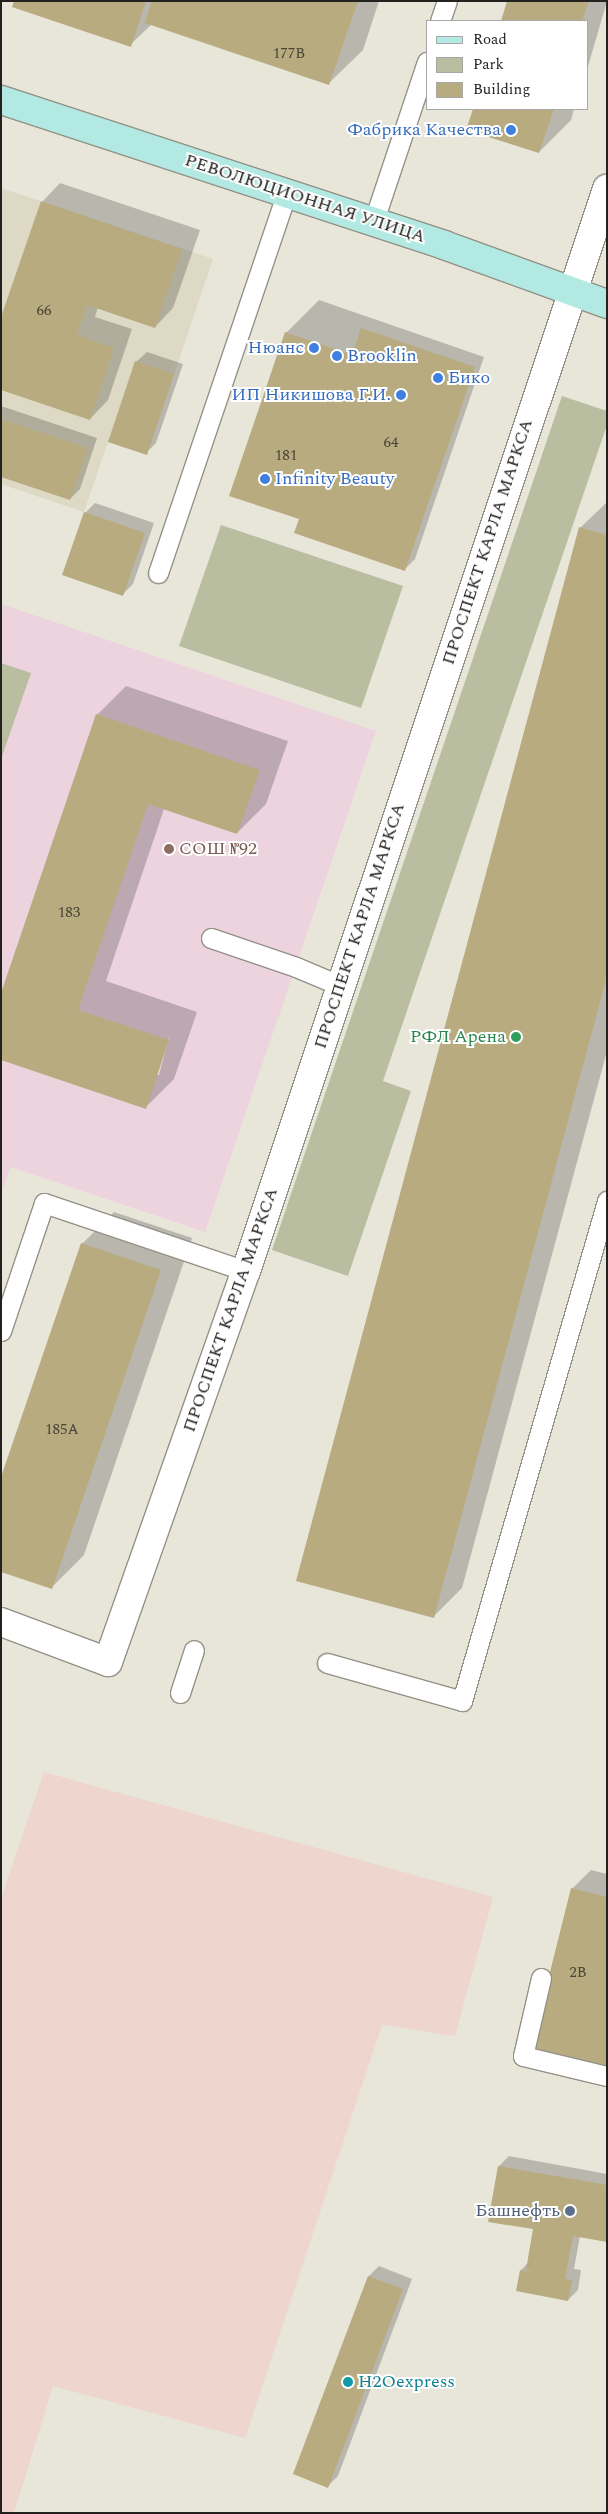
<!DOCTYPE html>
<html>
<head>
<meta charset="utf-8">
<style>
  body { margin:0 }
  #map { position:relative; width:608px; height:2514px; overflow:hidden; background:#e8e5d9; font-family:Spectral,serif }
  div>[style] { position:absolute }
  .built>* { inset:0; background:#ded9c5 }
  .industrial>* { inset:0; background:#eed5cd }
  .education>* { inset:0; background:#ecd3dd }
  .green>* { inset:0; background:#b8be9f }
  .shadow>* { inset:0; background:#0003 }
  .building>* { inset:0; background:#b7ab7f }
  .roads { filter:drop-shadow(1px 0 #949186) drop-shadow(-1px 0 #949186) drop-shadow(0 1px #949186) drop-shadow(0 -1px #949186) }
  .lane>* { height:19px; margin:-9.5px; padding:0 9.5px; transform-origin:9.5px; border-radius:9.5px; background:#fff }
  .street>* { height:28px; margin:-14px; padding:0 14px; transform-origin:14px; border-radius:14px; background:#fff }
  .secondary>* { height:28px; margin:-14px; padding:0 14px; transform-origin:14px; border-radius:14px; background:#b2e9e3 }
  .dots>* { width:14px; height:14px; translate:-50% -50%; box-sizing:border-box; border:2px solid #fff; border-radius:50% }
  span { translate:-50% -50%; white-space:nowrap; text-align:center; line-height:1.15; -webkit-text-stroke:4px #fff; paint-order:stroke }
  .number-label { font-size:15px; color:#484436 }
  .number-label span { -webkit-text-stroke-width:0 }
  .shop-label { font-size:18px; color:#366cbe }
  .right { translate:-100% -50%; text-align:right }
  .left { translate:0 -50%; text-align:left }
  .street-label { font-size:18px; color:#23221e }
  .education-label { font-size:18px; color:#785e54 }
  .leisure-label { font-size:18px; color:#27864d }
  .service-label { font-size:18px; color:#4e5e75 }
  .culture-label { font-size:18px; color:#0d838f }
  .frame { position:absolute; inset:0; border:2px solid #23221e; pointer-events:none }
  .legend { position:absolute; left:426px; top:20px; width:162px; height:90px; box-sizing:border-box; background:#fff; border:1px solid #a7a7a5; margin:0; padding:6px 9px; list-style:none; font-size:15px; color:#23221e }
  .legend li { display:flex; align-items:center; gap:10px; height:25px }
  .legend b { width:25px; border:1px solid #a7a7a5 }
</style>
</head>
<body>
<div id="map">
  <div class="built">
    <i style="clip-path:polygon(1px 188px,213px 259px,147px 455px,108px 442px,84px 512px,1px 484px)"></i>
  </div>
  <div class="industrial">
    <i style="clip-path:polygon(44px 1772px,493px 1897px,455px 2036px,382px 2025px,245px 2438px,53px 2386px,14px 2513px,1px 2513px,1px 1898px)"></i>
  </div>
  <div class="education">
    <i style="clip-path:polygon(1px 604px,376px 731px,205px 1232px,11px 1167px,1px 1193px)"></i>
  </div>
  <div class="green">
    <i style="clip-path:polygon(562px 396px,607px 411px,607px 425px,383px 1081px,411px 1091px,348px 1276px,272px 1250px)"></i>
    <i style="clip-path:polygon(221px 525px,403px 586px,361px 708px,179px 646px)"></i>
    <i style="clip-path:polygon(1px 663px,31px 673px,1px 759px)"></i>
  </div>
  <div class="shadow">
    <i style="clip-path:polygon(16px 1px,379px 1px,363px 50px,329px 83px,152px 24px,130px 45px)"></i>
    <i style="clip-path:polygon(509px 1px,607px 1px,587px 70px,587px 21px,503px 21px)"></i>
    <i style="clip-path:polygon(474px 109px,574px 109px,571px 120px,539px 152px,467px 129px)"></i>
    <i style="clip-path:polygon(60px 183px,200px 230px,173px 308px,155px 327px,98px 307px,95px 317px,132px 329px,108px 400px,90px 419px,42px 202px)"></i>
    <i style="clip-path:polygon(319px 300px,484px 357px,415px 559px,405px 569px,300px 520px,286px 333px)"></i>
    <i style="clip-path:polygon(147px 352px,183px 364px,156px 443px,146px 453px,110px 441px,137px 361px)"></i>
    <i style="clip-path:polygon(1px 406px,97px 438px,80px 489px,70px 499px,1px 476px)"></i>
    <i style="clip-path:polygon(607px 502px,607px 1051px,462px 1588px,434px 1616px,580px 528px)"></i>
    <i style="clip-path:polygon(95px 503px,154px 523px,133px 584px,123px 594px,85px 513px)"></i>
    <i style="clip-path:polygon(evenodd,126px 686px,288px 741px,266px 804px,237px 833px,164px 809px,106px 981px,197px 1012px,174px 1079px,146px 1107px,1px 1059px,97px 715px,126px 686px,170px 1034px,159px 1075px,156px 1075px,170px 1034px)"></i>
    <i style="clip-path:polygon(114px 1212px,192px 1238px,84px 1555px,52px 1587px,82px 1244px)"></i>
    <i style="clip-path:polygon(591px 1870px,607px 1874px,607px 2065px,572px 1889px)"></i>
    <i style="clip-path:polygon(509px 2156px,607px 2174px,607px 2241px,580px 2236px,574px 2269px,581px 2270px,578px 2290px,568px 2300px,521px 2270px,529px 2262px,535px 2228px,489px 2220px,499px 2166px)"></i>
    <i style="clip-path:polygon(379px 2266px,412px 2279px,338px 2476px,328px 2486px,369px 2276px)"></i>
  </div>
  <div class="building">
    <i style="clip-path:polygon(14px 1px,146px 1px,131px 47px,12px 7px)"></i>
    <i style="clip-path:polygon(152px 1px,358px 1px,329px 85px,145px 23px)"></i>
    <i style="clip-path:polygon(507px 1px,589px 1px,582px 21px,501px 21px)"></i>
    <i style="clip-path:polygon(473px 109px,554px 109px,539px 153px,466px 130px)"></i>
    <i style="clip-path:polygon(41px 201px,182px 249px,155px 328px,87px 305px,77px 335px,114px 348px,90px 420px,1px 390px,1px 317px)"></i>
    <i style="clip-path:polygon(361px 328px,475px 367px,405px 571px,294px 533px,299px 519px,229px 496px,285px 332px,352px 355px)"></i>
    <i style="clip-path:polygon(135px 361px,174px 374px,147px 455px,108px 442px)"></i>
    <i style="clip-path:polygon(1px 419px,88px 448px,70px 500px,1px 477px)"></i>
    <i style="clip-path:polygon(84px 512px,145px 533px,123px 596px,62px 575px)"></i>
    <i style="clip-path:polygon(579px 527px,607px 535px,607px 976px,434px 1618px,296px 1581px)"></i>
    <i style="clip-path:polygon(96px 714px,260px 770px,237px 834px,148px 804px,78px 1010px,169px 1040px,146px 1109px,1px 1060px,1px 993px)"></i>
    <i style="clip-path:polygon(81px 1243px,161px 1270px,52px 1589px,1px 1572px,1px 1477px)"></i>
    <i style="clip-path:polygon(571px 1888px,607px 1897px,607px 2066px,531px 2048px)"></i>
    <i style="clip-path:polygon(498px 2166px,607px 2185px,607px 2242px,573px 2236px,565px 2279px,572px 2280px,568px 2301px,516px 2291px,520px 2270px,535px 2273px,526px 2270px,533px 2229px,488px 2222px)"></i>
    <i style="clip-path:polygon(368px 2276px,403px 2289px,328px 2488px,293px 2474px)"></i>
  </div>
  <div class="roads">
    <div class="lane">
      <i style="left:440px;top:21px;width:21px;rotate:-71deg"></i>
      <i style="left:373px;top:223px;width:170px;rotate:-71.5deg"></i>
      <i style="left:158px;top:573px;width:399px;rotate:-71.3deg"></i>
      <i style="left:211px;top:938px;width:90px;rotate:18.8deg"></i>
      <i style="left:296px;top:967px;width:49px;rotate:22.9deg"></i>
      <i style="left:1px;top:1331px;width:135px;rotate:-71.4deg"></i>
      <i style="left:44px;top:1203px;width:213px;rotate:18.6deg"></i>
      <i style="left:327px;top:1663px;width:140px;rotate:15.7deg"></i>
      <i style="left:462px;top:1701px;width:521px;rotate:-73.83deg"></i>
      <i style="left:180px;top:1693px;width:45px;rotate:-72deg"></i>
      <i style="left:541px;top:1978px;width:80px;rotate:103deg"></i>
      <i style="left:523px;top:2056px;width:86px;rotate:13.4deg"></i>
    </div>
    <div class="street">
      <i style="left:1px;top:1622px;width:114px;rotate:20.5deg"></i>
      <i style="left:108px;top:1662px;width:415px;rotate:-70.6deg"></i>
      <i style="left:246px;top:1271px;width:1141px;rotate:-71.55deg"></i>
    </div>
    <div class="secondary">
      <i style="left:1px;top:100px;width:466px;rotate:18.1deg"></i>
      <i style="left:444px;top:245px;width:173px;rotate:19.9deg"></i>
    </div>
  </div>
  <div class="dots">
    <i style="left:511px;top:130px;background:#3f7fe0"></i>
    <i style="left:314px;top:348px;background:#3f7fe0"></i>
    <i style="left:337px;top:356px;background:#3f7fe0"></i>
    <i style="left:438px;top:378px;background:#3f7fe0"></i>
    <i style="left:401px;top:395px;background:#3f7fe0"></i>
    <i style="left:265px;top:479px;background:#3f7fe0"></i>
    <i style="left:169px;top:849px;background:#8d6e63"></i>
    <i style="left:516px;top:1037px;background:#2e9e5b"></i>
    <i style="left:570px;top:2211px;background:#5c6f8a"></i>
    <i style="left:348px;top:2382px;background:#0f9aa8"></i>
  </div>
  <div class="number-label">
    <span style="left:289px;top:54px">177В</span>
    <span style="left:44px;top:311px">66</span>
    <span style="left:391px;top:443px">64</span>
    <span style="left:286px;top:456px">181</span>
    <span style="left:69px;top:913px">183</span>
    <span style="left:62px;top:1430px">185А</span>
    <span style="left:578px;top:1973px">2В</span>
  </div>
  <div class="shop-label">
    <span class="right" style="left:501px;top:130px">Фабрика Качества</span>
    <span class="right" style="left:304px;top:348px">Нюанс</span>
    <span class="left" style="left:347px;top:356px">Brooklin</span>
    <span class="left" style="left:448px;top:378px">Бико</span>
    <span class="right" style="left:391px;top:395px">ИП Никишова Г.И.</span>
    <span class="left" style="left:275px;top:479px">Infinity Beauty</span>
  </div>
  <div class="street-label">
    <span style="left:305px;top:199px;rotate:18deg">РЕВОЛЮЦИОННАЯ УЛИЦА</span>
    <span style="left:488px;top:542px;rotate:-72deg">ПРОСПЕКТ КАРЛА МАРКСА</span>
    <span style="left:360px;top:926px;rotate:-72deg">ПРОСПЕКТ КАРЛА МАРКСА</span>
    <span style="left:231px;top:1310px;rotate:-71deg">ПРОСПЕКТ КАРЛА МАРКСА</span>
  </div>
  <div class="education-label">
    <span class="left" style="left:179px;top:849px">СОШ №92</span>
  </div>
  <div class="leisure-label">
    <span class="right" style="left:506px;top:1037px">РФЛ Арена</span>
  </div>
  <div class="service-label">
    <span class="right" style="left:560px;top:2211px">Башнефть</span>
  </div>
  <div class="culture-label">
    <span class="left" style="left:358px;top:2382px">H2Oexpress</span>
  </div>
  <div class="frame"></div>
  <ul class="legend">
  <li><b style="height:6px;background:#b2e9e3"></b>Road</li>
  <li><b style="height:14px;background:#b8be9f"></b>Park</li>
  <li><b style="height:14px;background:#b7ab7f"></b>Building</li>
  </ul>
</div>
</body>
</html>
